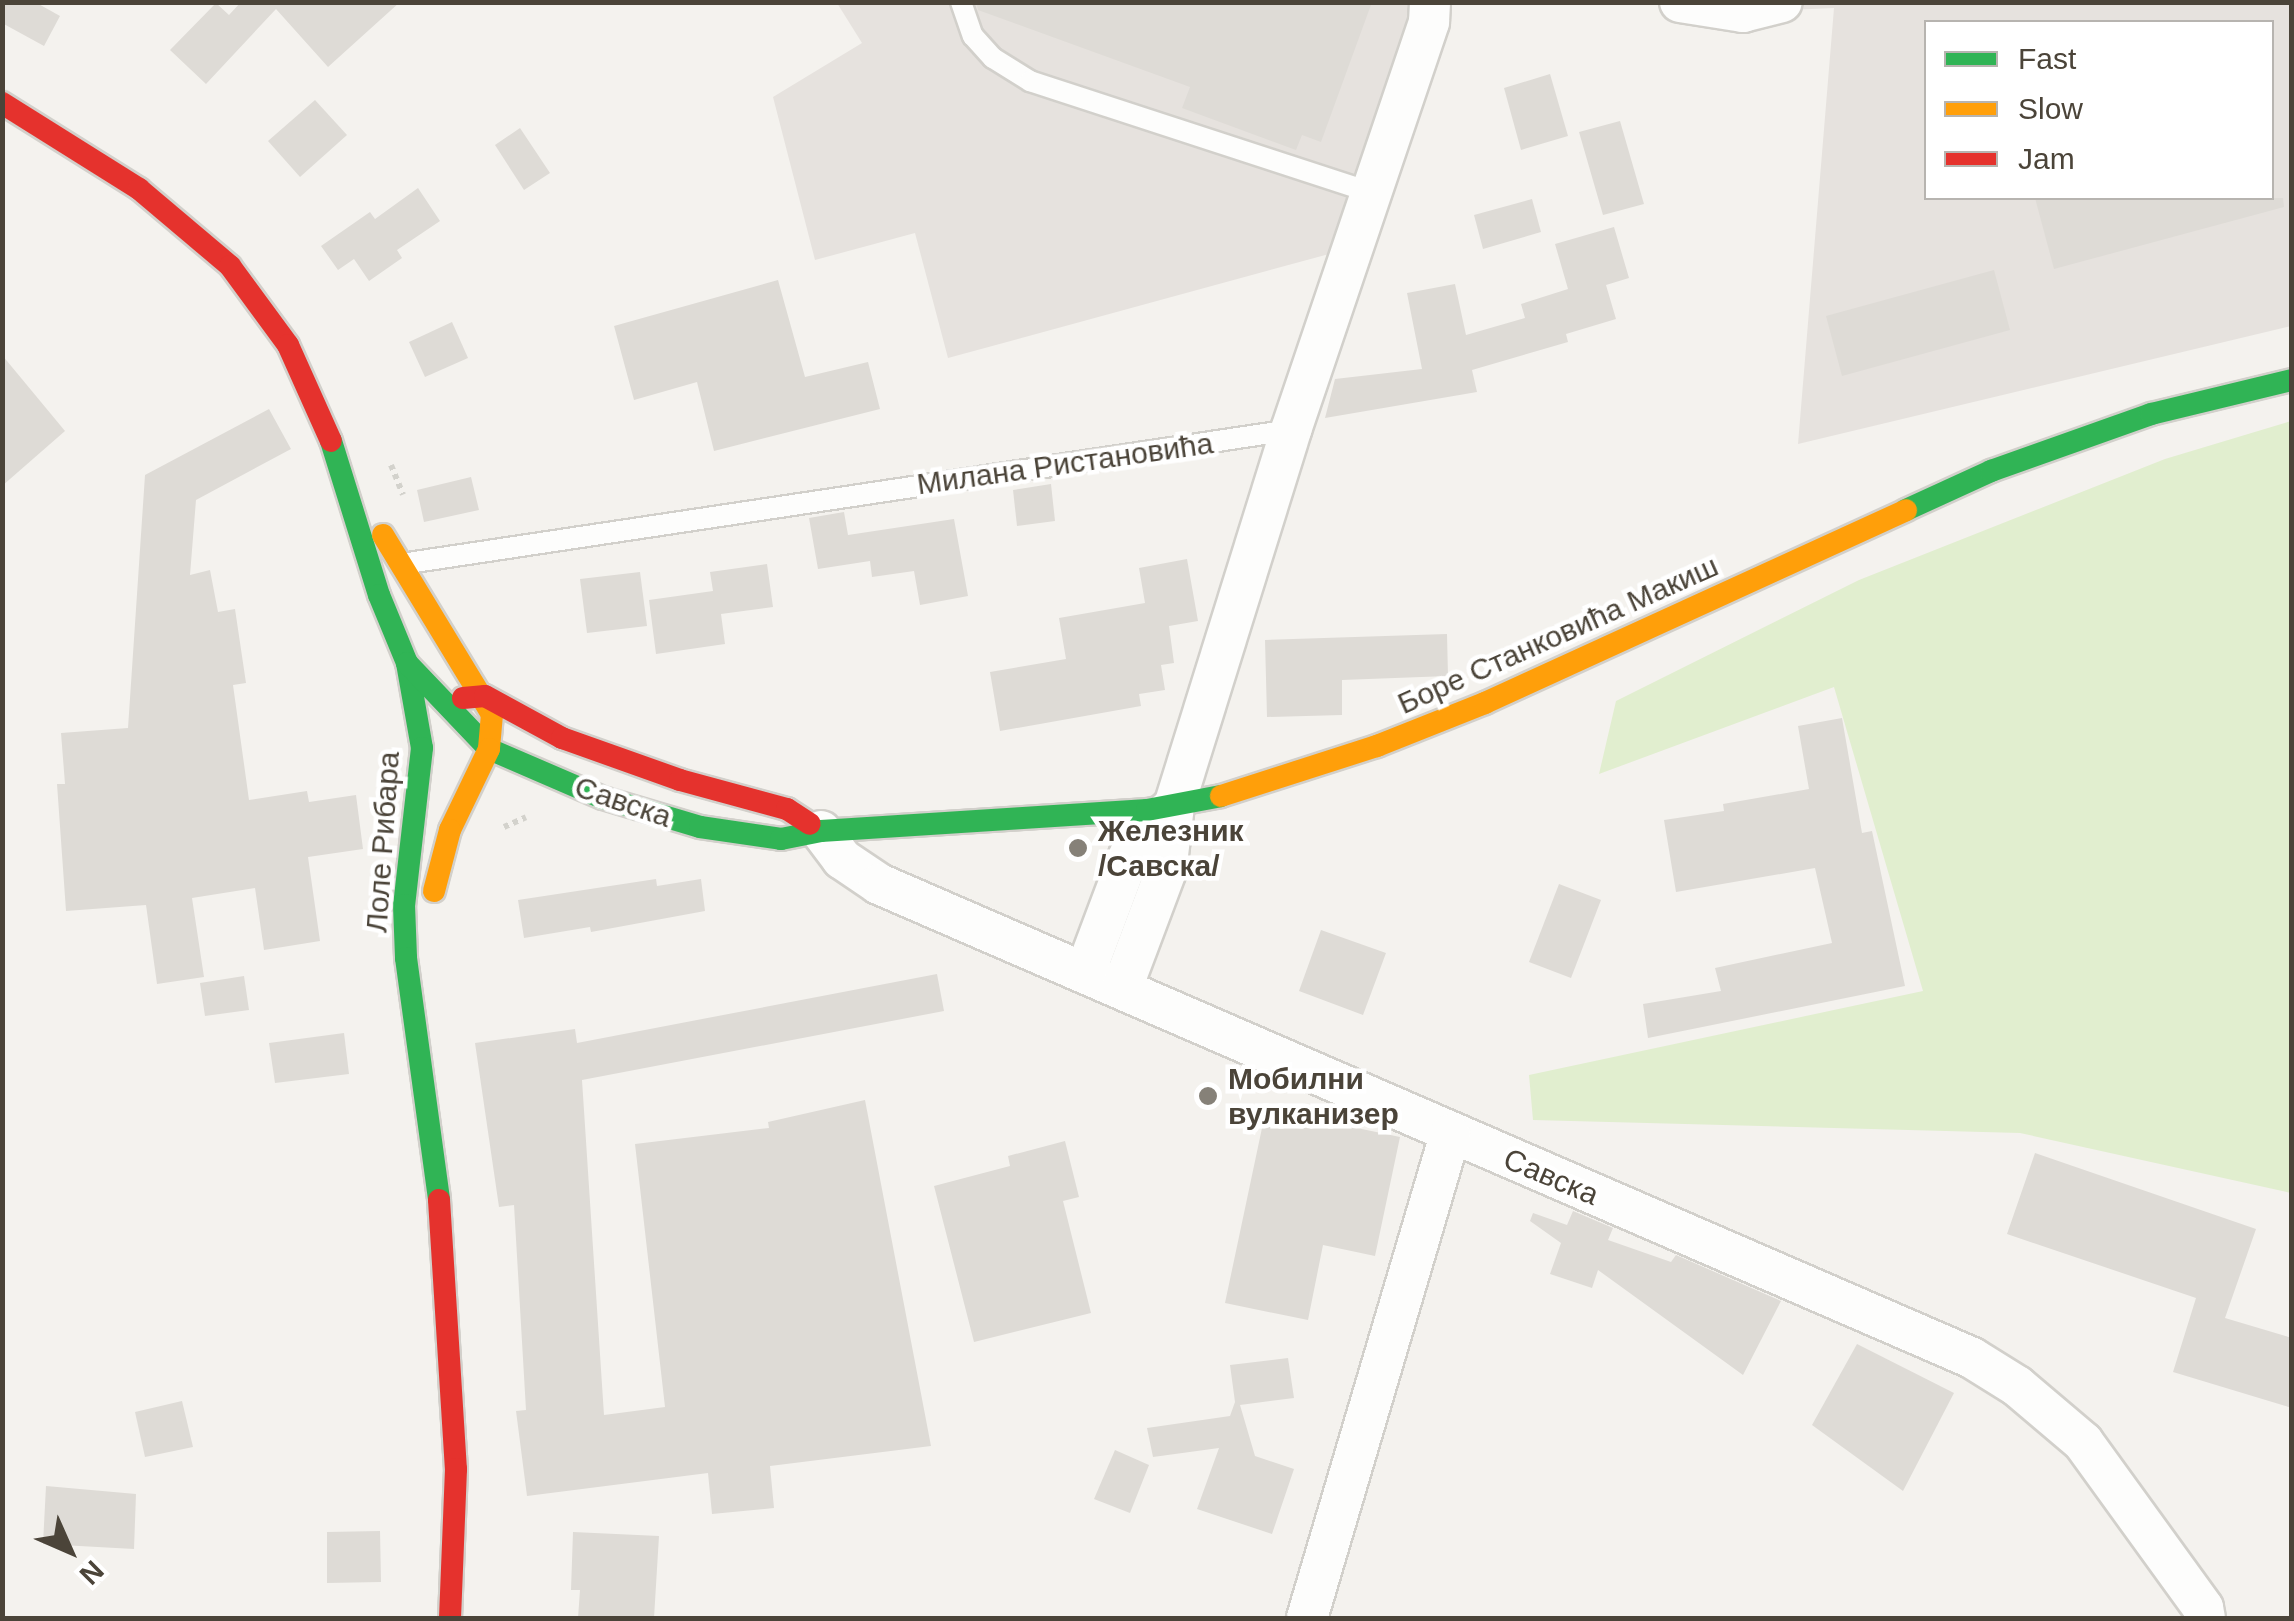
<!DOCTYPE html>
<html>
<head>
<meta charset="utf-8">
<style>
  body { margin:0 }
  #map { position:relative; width:2294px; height:1621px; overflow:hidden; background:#f4f2ee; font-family:Arial,sans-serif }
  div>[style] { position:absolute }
  .industrial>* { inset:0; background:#e6e2de }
  .green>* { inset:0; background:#e1eecf }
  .building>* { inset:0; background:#dedbd6 }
  .path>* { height:6px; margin-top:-3px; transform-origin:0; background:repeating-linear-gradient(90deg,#d3d2cc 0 5px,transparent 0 10px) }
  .roads { filter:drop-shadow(2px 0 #d2d0cb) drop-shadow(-2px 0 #d2d0cb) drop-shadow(0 2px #d2d0cb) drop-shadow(0 -2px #d2d0cb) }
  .lane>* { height:20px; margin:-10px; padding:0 10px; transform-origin:10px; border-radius:10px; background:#fdfdfc }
  .street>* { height:40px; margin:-20px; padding:0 20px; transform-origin:20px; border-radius:20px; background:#fdfdfc }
  .fast>* { height:22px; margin:-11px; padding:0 11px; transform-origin:11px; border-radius:11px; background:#30b455 }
  .slow>* { height:22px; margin:-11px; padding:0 11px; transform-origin:11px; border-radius:11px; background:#ff9f0a }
  .jam>* { height:22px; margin:-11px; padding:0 11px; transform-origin:11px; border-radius:11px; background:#e5322d }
  .dots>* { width:28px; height:28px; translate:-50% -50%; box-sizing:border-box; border:5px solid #fff; border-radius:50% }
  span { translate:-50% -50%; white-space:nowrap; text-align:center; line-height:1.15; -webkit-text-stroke:9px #fff; paint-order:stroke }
  .street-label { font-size:30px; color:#4b4439 }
  .poi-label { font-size:30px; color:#4b4439; font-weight:700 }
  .left { translate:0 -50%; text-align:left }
  .frame { position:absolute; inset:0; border:5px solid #4b4439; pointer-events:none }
  .legend { position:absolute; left:1924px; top:20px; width:350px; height:180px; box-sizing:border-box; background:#fff; border:2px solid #b7b4b0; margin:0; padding:12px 18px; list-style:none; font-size:30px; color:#4b4439 }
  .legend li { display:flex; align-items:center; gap:20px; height:50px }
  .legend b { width:50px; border:2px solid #b7b4b0 }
  .north { position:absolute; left:20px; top:1501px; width:100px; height:100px; -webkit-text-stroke:8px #fff; paint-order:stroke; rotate:135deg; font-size:28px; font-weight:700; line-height:40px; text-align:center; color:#4b4439 }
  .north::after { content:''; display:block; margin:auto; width:35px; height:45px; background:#4b4439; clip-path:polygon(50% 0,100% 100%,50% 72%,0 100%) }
</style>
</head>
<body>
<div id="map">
  <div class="industrial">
    <i style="clip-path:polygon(837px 3px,1430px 3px,1351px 248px,948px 358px,915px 233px,815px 260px,773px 97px,862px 43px)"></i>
    <i style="clip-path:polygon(evenodd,1680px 3px,2291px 3px,2291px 326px,1798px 444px,1834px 8px,1743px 12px,1680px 3px,1926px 22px,2272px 22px,2272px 198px,1926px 198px,1926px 22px)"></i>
  </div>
  <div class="green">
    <i style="clip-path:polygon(2291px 421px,2291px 1193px,2020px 1133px,1533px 1120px,1529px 1075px,1923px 991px,1834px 687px,1599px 774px,1616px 701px,1859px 580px,2165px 459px)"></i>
  </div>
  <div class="building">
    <i style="clip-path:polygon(2px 2px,35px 2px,60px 16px,44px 46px,2px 23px)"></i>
    <i style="clip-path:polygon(241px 2px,400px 2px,328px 67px,276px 9px,206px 84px,170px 50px,216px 3px,229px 15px)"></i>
    <i style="clip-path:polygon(976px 2px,1372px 2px,1321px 142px,1302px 135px,1296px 150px,1182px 108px,1190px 87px,978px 10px)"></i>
    <i style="clip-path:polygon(1550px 74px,1568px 136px,1521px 150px,1504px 88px)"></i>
    <i style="clip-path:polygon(315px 100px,347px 135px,300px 177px,268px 141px)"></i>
    <i style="clip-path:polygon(1620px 121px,1644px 204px,1603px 215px,1579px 132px)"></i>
    <i style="clip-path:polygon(520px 128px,550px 173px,524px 190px,495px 145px)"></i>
    <i style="clip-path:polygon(418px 188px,440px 221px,397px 250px,402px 258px,369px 281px,354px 259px,338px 270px,321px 246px,370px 212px,375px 219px)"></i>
    <i style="clip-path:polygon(2035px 198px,2283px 198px,2284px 207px,2054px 269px)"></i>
    <i style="clip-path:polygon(1532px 199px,1541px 232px,1483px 249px,1474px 215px)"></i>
    <i style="clip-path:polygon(1614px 227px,1629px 278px,1606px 285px,1616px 319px,1566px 334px,1568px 342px,1472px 370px,1477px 392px,1325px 418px,1335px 379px,1422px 369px,1407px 293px,1455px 284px,1466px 335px,1525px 318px,1521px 304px,1568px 289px,1555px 244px)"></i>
    <i style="clip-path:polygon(1994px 270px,2010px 330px,1842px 376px,1826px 316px)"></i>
    <i style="clip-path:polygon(778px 280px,805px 377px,868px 362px,880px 409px,714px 451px,697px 382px,634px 400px,614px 326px)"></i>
    <i style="clip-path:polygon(452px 322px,468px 358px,425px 377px,409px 342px)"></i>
    <i style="clip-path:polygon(2px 355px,65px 431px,2px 486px)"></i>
    <i style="clip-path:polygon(269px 409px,291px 449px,196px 500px,190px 575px,210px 570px,218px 612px,235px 609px,246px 683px,233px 685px,249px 800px,307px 791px,309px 802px,356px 795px,363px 849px,308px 857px,320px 941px,264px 950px,255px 888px,192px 898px,204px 977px,157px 984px,146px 905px,66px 911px,57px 784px,65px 784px,61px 733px,128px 728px,145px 475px)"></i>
    <i style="clip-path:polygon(471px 477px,479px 510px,424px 522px,417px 490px)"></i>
    <i style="clip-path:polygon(1051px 484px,1055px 521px,1017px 526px,1013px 490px)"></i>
    <i style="clip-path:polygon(844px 512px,848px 535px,954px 519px,968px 596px,920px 605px,914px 571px,872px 577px,870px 561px,818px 569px,809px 518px)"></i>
    <i style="clip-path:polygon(1187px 559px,1198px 621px,1169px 626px,1174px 663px,1161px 665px,1165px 690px,1139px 694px,1141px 706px,1000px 731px,990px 672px,1066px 659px,1059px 618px,1145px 603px,1139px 568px)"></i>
    <i style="clip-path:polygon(767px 564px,773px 607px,721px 614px,725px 644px,656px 654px,649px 600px,713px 591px,710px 572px)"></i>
    <i style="clip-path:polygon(640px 572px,647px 626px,587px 633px,580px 579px)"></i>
    <i style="clip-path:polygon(1447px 634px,1448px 676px,1342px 680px,1342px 715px,1267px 717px,1265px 640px)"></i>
    <i style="clip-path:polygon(1842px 718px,1862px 833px,1872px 831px,1905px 986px,1648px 1038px,1643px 1004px,1721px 991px,1715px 968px,1832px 943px,1815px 868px,1676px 892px,1664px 820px,1724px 811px,1723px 804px,1809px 789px,1798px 726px)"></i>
    <i style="clip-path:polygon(656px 879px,657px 886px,701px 879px,705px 911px,591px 932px,590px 927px,524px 938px,518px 900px)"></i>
    <i style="clip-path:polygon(1559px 884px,1601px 900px,1571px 978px,1529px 962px)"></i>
    <i style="clip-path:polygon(1321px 930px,1386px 953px,1363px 1015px,1299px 991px)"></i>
    <i style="clip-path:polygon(937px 974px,944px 1011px,582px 1080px,604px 1415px,665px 1407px,635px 1144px,769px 1128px,768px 1122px,865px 1100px,931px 1446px,770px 1466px,774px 1508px,712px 1514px,708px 1473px,527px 1496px,516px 1411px,526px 1410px,514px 1205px,499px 1207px,475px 1043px,575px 1029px,577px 1043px)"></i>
    <i style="clip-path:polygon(244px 976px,249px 1010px,205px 1016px,200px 983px)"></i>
    <i style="clip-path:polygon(344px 1033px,349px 1074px,275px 1083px,269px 1043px)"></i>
    <i style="clip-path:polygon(1266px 1109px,1400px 1137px,1375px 1256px,1323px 1245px,1308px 1320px,1225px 1303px)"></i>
    <i style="clip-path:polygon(1065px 1141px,1079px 1197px,1063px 1201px,1091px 1313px,974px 1342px,934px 1186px,1010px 1166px,1008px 1156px)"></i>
    <i style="clip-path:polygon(2035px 1153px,2256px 1229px,2225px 1318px,2292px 1338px,2292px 1408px,2173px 1372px,2196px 1298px,2007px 1234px)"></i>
    <i style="clip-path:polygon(1573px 1211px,1613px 1228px,1608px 1240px,1671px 1262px,1676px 1255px,1781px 1301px,1743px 1375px,1598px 1270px,1592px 1288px,1550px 1274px,1561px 1243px,1530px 1221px,1533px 1213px,1567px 1225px)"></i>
    <i style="clip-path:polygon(1857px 1344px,1954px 1393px,1903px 1491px,1812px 1425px)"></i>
    <i style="clip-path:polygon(1288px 1358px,1294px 1398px,1240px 1405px,1255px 1456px,1294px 1469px,1272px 1534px,1197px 1509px,1219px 1448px,1153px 1457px,1147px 1428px,1230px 1416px,1235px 1402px,1230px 1365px)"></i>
    <i style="clip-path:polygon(182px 1401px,193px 1447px,145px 1457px,135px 1412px)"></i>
    <i style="clip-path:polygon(1115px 1450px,1149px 1465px,1130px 1513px,1094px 1499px)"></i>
    <i style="clip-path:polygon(46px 1486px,136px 1494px,134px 1549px,43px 1544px)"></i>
    <i style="clip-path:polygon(380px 1531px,381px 1582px,327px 1583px,327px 1532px)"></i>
    <i style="clip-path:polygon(573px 1532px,659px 1536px,654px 1618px,578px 1618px,580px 1590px,571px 1590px)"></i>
  </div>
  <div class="path">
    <i style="left:391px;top:465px;width:32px;rotate:68deg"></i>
    <i style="left:504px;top:827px;width:24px;rotate:-24deg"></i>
  </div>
  <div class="roads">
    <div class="lane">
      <i style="left:961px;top:2px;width:36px;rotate:71deg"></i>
      <i style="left:973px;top:36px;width:30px;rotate:48deg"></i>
      <i style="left:993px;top:58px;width:44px;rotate:31.9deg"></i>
      <i style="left:1030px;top:81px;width:358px;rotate:18.1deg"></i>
      <i style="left:408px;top:563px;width:893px;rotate:-8.57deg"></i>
    </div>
    <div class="street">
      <i style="left:1680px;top:2px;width:64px;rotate:9deg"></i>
      <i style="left:1743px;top:12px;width:40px;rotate:-14.4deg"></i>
      <i style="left:821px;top:831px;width:35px;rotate:53deg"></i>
      <i style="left:842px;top:859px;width:45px;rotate:34deg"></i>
      <i style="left:879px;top:884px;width:1191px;rotate:23.44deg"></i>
      <i style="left:1972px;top:1358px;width:53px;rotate:31.9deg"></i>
      <i style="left:2017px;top:1386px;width:87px;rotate:40.3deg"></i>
      <i style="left:2083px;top:1442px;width:205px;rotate:54.1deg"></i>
      <i style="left:2203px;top:1608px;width:10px;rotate:79deg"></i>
      <i style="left:1085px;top:973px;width:125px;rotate:-69.4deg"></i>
      <i style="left:1129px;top:856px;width:30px;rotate:-56deg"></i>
      <i style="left:1146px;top:831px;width:38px;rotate:-42deg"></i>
      <i style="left:1122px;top:988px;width:125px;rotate:-69.4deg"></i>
      <i style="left:1166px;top:871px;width:65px;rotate:-83deg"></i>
      <i style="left:1174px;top:806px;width:394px;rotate:-72.7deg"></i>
      <i style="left:1291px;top:430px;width:431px;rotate:-71.3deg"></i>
      <i style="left:1429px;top:22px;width:20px;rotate:-87deg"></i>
      <i style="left:1307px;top:1618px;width:504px;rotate:-73.51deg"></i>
    </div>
    <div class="fast">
      <i style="left:331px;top:441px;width:161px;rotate:72.7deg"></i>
      <i style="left:379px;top:595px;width:74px;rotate:67.6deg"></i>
      <i style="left:407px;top:663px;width:86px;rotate:80deg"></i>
      <i style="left:422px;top:748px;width:158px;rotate:96.5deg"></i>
      <i style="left:404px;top:905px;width:53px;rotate:87.8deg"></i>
      <i style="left:406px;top:958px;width:244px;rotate:82.2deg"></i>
      <i style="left:1906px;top:510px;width:94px;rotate:-24.6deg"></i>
      <i style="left:1991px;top:471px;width:170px;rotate:-19.6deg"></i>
      <i style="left:2151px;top:414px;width:145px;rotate:-13.6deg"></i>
      <i style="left:407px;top:663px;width:119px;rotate:46.4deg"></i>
      <i style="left:489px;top:749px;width:124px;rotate:23.3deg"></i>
      <i style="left:603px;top:798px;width:101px;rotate:16.6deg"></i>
      <i style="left:700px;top:827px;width:82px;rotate:8.4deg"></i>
      <i style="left:781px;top:839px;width:41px;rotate:-11.3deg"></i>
      <i style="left:821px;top:831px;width:327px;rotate:-3.7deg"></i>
      <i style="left:1147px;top:810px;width:75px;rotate:-10.7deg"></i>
    </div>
    <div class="slow">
      <i style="left:383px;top:535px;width:210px;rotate:58.7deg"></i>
      <i style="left:492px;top:714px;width:35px;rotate:95deg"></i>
      <i style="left:489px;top:749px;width:90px;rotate:115.7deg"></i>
      <i style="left:450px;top:830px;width:63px;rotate:104.7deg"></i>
      <i style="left:1221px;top:796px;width:164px;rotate:-17.8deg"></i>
      <i style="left:1377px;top:746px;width:116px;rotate:-21.7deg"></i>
      <i style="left:1485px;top:703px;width:463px;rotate:-24.6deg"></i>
    </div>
    <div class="jam">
      <i style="left:2px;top:103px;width:162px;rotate:32.1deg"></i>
      <i style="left:139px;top:189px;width:119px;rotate:40.2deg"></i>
      <i style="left:230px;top:266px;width:98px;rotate:53.7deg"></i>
      <i style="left:288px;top:345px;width:105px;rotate:65.9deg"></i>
      <i style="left:463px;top:698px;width:22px;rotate:-5deg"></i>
      <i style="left:485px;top:696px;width:88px;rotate:28.6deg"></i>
      <i style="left:562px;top:738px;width:125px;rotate:19.6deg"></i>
      <i style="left:680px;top:780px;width:111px;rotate:15.2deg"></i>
      <i style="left:787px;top:809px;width:27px;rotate:33deg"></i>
      <i style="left:439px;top:1200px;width:270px;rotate:86.4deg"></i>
      <i style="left:456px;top:1469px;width:149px;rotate:92.3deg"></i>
    </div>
  </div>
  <div class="dots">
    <i style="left:1078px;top:848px;background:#868178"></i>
    <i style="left:1208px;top:1096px;background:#868178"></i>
  </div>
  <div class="street-label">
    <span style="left:1065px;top:464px;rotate:-8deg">Милана Ристановића</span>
    <span style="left:1558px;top:635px;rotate:-24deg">Боре Станковића Макиш</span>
    <span style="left:623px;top:802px;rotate:19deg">Савска</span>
    <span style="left:383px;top:842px;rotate:-86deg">Лоле Рибара</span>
    <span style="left:1551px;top:1177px;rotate:23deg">Савска</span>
  </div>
  <div class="poi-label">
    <span class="left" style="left:1098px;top:848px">Железник<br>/Савска/</span>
    <span class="left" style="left:1228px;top:1096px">Мобилни<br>вулканизер</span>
  </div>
  <div class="frame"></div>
  <ul class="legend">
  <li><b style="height:12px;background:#30b455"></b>Fast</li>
  <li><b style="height:12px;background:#ff9f0a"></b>Slow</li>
  <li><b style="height:12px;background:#e5322d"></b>Jam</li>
  </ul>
  <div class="north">N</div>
</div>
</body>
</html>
